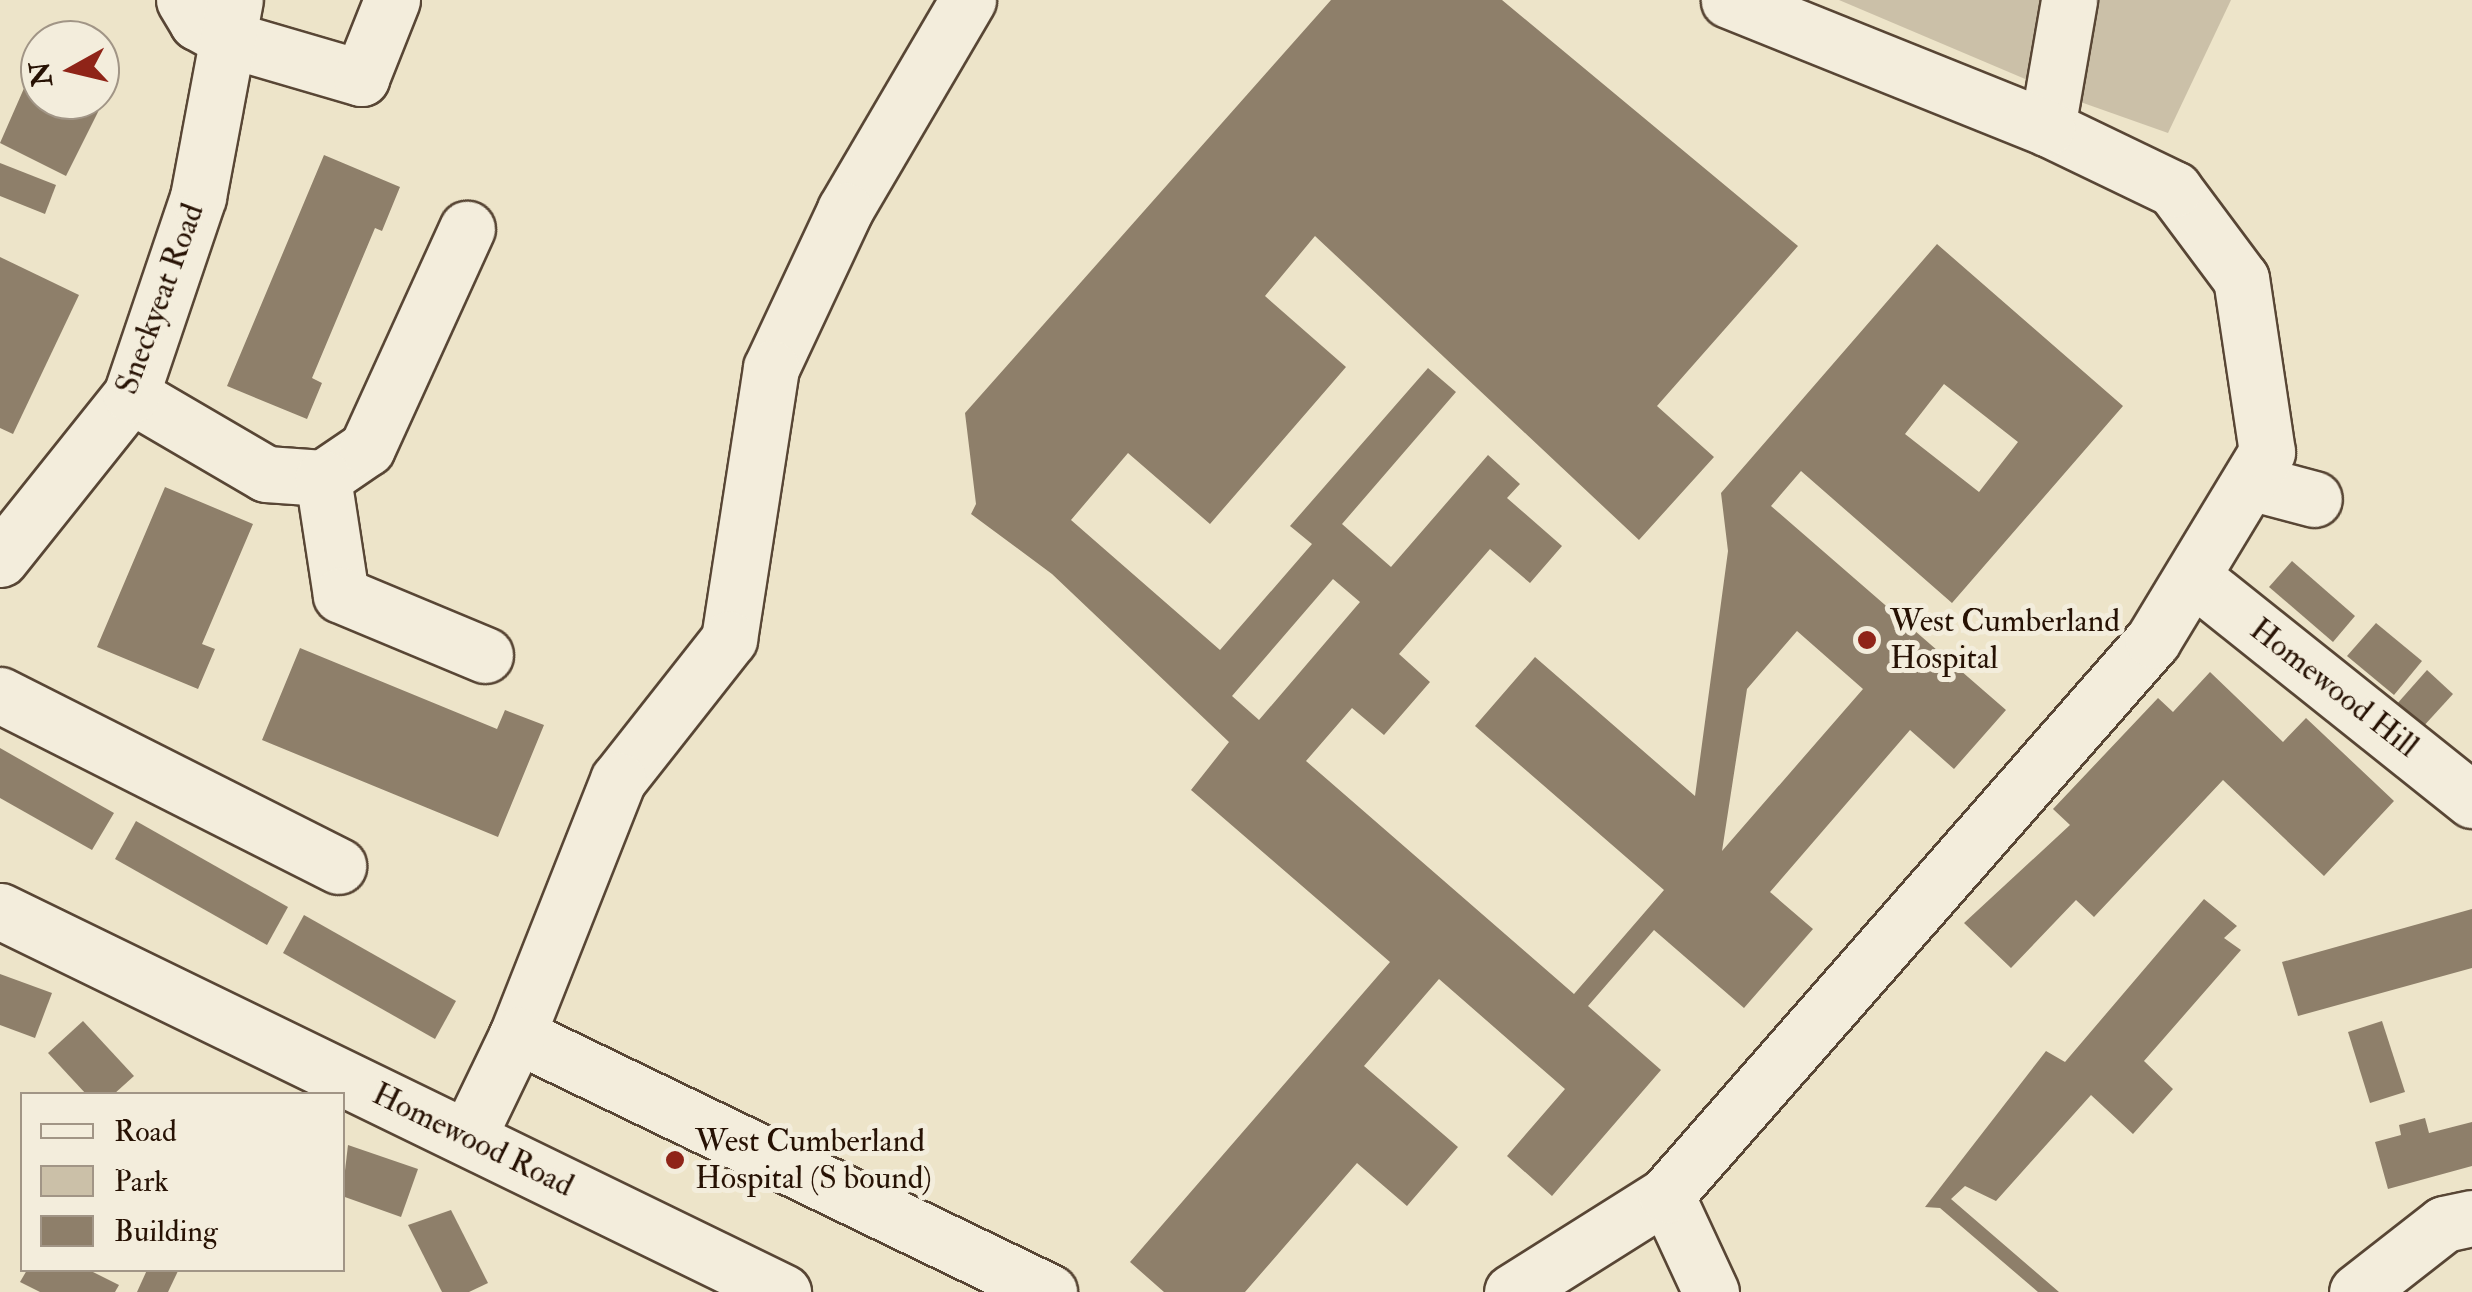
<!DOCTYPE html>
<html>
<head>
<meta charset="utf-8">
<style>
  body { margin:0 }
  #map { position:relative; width:2472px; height:1292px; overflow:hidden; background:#ede4c9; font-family:"IM FELL Double Pica",serif }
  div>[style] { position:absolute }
  .green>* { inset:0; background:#cbc0a8 }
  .building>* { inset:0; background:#8e7f6a }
  .roads { filter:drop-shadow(2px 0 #584635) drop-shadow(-2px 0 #584635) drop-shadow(0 2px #584635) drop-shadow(0 -2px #584635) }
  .minor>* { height:55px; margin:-27.5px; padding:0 27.5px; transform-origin:27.5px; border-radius:27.5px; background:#f3eddc }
  .dots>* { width:28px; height:28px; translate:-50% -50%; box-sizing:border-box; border:5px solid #f3eddc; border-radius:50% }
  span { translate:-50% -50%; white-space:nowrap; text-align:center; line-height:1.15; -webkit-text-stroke:10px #f3eddc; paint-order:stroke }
  .street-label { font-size:32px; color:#271204 }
  .poi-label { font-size:32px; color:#271204 }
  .left { translate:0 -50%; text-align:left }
  .legend { position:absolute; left:20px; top:1092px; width:325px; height:180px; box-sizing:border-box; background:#f3eddc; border:2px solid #a19586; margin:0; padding:12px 18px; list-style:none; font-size:30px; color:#271204 }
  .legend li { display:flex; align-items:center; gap:20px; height:50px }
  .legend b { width:50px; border:2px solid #a19586 }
  .north { position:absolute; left:20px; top:20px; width:100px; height:100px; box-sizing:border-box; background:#f3eddc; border:2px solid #a19586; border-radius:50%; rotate:262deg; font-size:28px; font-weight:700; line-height:40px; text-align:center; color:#271204 }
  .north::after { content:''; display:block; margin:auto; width:35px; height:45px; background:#8f2418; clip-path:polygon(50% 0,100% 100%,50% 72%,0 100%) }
</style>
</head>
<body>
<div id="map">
  <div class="green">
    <i style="clip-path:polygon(1839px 0,2051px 0,2037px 84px)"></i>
    <i style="clip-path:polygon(2088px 0,2231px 0,2168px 133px,2072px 99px)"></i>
  </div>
  <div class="building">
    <i style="clip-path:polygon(evenodd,1331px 0,1502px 0,1798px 246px,1657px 406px,1714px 457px,1639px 540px,1315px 236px,1265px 296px,1346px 367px,1210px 524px,1128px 453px,1071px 520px,1220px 650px,1312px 544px,1290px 526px,1428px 368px,1456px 392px,1342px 524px,1391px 567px,1488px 455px,1520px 484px,1507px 498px,1562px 546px,1530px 583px,1490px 549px,1399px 654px,1430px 682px,1384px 735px,1352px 708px,1306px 761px,1574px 994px,1664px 890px,1475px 726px,1535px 657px,1695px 796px,1728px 551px,1721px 493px,1937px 244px,2123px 406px,1952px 603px,1801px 471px,1771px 506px,2006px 710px,1954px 769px,1910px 730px,1770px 892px,1813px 929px,1744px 1008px,1654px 930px,1588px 1006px,1661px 1070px,1552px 1196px,1507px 1156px,1565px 1089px,1439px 979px,1364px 1066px,1458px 1147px,1407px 1206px,1357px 1163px,1245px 1292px,1164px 1292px,1130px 1262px,1390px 962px,1191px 790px,1229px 742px,1052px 574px,971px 514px,976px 504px,965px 413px,1331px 0,1944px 384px,2018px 442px,1979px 492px,1905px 434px,1944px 384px,1331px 0,1333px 579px,1360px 602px,1259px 720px,1232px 696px,1333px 579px,1331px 0,1797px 631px,1863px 689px,1722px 851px,1747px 689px,1797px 631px)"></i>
    <i style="clip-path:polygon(32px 70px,40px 74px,40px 100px,86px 100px,100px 108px,66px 176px,0 143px)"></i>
    <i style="clip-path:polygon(324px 155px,400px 187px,382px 231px,375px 228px,312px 378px,322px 383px,307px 419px,227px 386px)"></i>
    <i style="clip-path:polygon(0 163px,56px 185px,45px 214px,0 196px)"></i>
    <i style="clip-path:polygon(0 257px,79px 295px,13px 434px,0 428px)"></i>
    <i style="clip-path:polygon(165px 487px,253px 524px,202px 644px,215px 649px,198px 689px,97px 647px)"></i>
    <i style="clip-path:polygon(2292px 561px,2355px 616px,2333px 642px,2269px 587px)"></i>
    <i style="clip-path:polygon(2376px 623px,2422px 661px,2394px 695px,2347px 656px)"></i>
    <i style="clip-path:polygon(300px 648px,497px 729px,505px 710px,544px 725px,498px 837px,262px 740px)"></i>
    <i style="clip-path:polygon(2427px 670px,2453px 694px,2421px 729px,2396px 705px)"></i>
    <i style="clip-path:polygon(2210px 672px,2283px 742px,2306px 718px,2394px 801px,2324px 876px,2223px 780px,2094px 917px,2076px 900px,2011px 968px,1964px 923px,2070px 825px,2053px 809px,2158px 698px,2173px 712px)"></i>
    <i style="clip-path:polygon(0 748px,114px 813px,92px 850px,0 798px)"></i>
    <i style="clip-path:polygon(136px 821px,288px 907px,267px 945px,115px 859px)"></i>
    <i style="clip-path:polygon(2204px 899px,2237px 926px,2224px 938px,2241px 950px,2144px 1061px,2173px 1089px,2133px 1134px,2091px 1095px,1996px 1201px,1965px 1186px,1951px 1199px,2059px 1292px,2038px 1292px,1940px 1208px,1925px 1207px,2046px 1051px,2065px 1062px)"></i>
    <i style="clip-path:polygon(2472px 909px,2472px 968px,2298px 1016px,2282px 962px)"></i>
    <i style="clip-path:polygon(304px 915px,456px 1001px,435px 1039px,283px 953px)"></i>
    <i style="clip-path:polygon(0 974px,52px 993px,35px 1038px,0 1025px)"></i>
    <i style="clip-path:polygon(83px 1021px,134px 1076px,114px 1094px,86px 1094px,48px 1053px)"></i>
    <i style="clip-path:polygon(2382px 1021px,2405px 1092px,2370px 1103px,2348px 1032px)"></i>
    <i style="clip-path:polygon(2425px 1118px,2429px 1133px,2472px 1122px,2472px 1166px,2388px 1189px,2375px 1142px,2401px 1135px,2399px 1125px)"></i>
    <i style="clip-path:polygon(348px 1145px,418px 1169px,401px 1217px,342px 1196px)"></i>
    <i style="clip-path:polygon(451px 1210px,488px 1283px,469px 1292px,442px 1292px,408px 1225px)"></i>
    <i style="clip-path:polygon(27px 1270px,89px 1270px,119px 1285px,115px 1292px,40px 1292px,20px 1282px)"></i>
    <i style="clip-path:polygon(147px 1270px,178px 1271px,168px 1292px,137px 1292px)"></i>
  </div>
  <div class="roads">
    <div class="minor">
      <i style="left:184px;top:0;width:26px;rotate:59deg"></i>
      <i style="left:197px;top:22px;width:35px;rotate:29deg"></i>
      <i style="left:228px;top:39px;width:139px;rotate:16.3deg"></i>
      <i style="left:361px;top:78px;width:84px;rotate:-68.3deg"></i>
      <i style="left:968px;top:0;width:243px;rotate:120.4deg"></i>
      <i style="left:845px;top:210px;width:174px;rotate:115.1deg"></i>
      <i style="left:771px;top:368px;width:274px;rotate:98.8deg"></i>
      <i style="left:729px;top:639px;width:179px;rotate:128.2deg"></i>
      <i style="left:618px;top:780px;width:274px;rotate:111.6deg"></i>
      <i style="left:517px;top:1035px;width:591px;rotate:25.78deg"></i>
      <i style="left:2047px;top:128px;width:130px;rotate:-80.2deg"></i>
      <i style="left:131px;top:395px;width:156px;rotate:30.3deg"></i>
      <i style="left:266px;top:474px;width:57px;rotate:4deg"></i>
      <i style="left:323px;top:478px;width:53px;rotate:-34.3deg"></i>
      <i style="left:367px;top:448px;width:241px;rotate:-65.5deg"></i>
      <i style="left:323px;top:478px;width:118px;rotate:81.3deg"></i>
      <i style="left:341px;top:595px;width:156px;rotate:22.6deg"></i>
      <i style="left:2250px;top:482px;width:66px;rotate:14.9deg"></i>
      <i style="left:0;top:559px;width:210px;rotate:-51.4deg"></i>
      <i style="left:131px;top:395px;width:209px;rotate:-71.3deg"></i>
      <i style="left:198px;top:197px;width:200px;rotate:-79.4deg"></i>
      <i style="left:2194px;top:578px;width:356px;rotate:38.6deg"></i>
      <i style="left:0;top:695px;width:379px;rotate:26.8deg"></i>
      <i style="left:0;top:911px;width:871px;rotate:25.95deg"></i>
      <i style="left:468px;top:1137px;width:113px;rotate:-64.3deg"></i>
      <i style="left:1666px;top:1195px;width:107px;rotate:65.1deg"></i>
      <i style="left:1512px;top:1292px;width:182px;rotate:-32.2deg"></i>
      <i style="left:1666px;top:1195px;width:738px;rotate:-48.73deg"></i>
      <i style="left:2153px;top:640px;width:220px;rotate:-58.8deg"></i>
      <i style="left:2267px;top:452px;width:175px;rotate:-98.5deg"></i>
      <i style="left:2241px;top:279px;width:112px;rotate:-126.7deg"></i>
      <i style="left:2174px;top:189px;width:141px;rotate:-154.3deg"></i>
      <i style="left:2047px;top:128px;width:343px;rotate:-158.1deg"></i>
      <i style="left:2357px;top:1292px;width:110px;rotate:-38deg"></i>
      <i style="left:2444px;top:1224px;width:29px;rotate:-12deg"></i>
    </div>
  </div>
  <div class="dots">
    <i style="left:1867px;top:640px;background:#8f2418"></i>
    <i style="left:675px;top:1160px;background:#8f2418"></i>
  </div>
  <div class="street-label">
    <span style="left:160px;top:299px;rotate:-70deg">Sneckyeat Road</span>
    <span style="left:2334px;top:688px;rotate:38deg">Homewood Hill</span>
    <span style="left:473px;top:1140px;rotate:26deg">Homewood Road</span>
  </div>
  <div class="poi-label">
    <span class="left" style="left:1890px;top:640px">West Cumberland<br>Hospital</span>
    <span class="left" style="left:695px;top:1160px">West Cumberland<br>Hospital (S bound)</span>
  </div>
  <ul class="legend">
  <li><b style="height:12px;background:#f3eddc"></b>Road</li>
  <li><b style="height:28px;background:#cbc0a8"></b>Park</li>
  <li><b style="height:28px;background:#8e7f6a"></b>Building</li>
  </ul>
  <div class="north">N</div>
</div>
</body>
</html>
